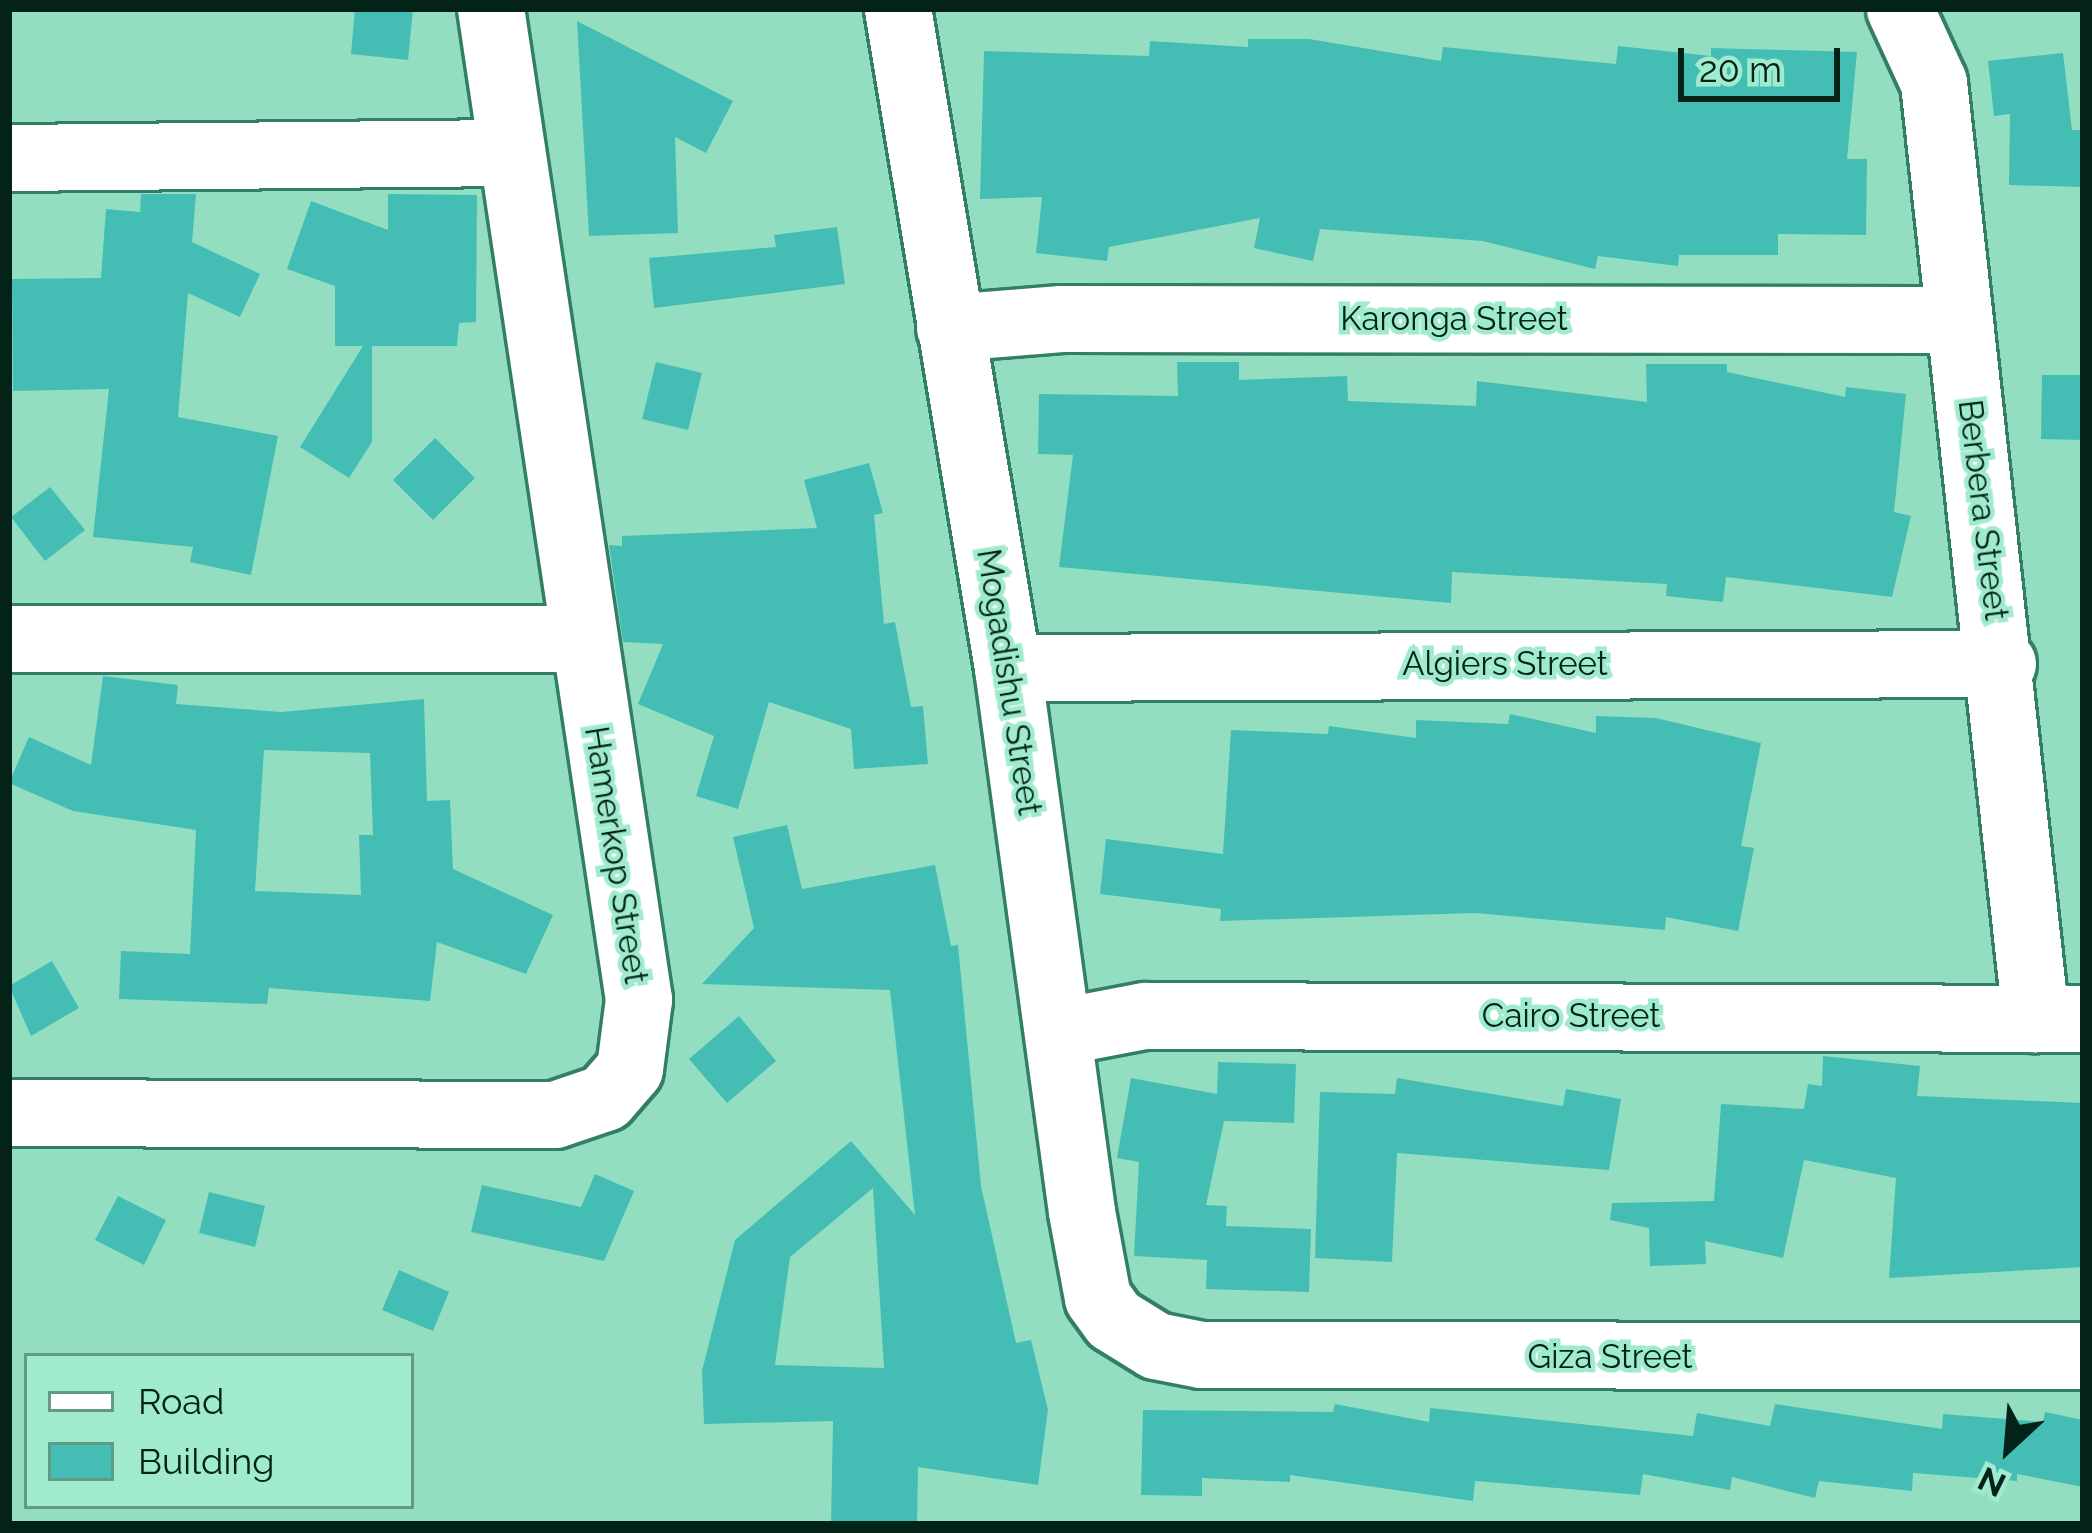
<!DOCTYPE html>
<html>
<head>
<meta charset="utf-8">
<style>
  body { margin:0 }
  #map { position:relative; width:2092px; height:1533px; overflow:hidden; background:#93dec0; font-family:Raleway,sans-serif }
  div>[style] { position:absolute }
  .building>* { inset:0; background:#44beb5 }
  .roads { filter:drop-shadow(3px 0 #337f65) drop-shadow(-3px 0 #337f65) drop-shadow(0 3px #337f65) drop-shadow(0 -3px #337f65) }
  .minor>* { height:66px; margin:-33px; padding:0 33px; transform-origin:33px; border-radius:33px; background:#fff }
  span { translate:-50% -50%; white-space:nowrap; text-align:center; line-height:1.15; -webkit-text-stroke:9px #a0ebcd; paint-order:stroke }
  .street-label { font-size:33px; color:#032319 }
  .frame { position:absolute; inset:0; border:12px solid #032319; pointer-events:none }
  .legend { position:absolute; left:24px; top:1353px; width:390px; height:156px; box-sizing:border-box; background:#a0ebcd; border:3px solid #619b85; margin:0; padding:15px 21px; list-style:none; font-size:36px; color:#032319 }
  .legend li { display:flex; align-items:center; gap:24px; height:60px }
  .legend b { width:60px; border:3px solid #619b85 }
  .north { position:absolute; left:1948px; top:1389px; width:120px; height:120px; -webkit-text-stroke:9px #a0ebcd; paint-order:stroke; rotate:206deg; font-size:33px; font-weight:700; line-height:48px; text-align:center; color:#032319 }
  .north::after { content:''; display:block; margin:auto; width:42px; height:54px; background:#032319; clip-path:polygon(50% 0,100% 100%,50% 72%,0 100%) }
  .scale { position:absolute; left:1678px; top:48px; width:162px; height:54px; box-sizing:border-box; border:6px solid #032319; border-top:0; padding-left:15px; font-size:36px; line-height:42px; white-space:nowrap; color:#032319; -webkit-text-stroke:9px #a0ebcd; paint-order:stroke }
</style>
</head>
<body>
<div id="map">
  <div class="building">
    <i style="clip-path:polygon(355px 9px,413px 9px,408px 60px,351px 54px)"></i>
    <i style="clip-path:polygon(577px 21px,733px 101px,706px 153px,675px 137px,678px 233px,589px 236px)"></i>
    <i style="clip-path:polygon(1248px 39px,1309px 39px,1441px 61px,1443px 47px,1616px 64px,1618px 46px,1711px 56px,1711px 48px,1857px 52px,1847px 159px,1867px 159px,1866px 235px,1778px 234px,1778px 255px,1679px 255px,1678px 266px,1598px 256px,1595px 269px,1483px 241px,1320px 229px,1313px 261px,1254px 248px,1260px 218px,1109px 247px,1107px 261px,1036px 253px,1042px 197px,980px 199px,984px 51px,1149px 56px,1150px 41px,1248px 47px)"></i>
    <i style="clip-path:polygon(2063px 53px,2072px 130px,2083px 130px,2083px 187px,2009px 185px,2010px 114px,1994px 116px,1988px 61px)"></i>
    <i style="clip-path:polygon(141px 194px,196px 194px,192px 242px,260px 274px,240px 317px,188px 293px,178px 417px,278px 436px,251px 575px,190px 562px,193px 547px,93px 537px,109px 389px,13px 391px,12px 279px,101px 278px,106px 209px,140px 212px)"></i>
    <i style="clip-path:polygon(388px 194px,477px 195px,476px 322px,459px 323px,457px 346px,372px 346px,372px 442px,349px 478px,300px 447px,363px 346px,335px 346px,335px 286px,287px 269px,311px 201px,388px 230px)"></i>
    <i style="clip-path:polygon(837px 227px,845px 284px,654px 308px,649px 258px,776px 247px,774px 235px)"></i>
    <i style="clip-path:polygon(656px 362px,702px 373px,688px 430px,642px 419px)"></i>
    <i style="clip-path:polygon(1177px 362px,1239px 362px,1239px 380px,1347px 376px,1348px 401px,1476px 406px,1477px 381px,1647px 402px,1646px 364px,1727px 364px,1727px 372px,1845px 397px,1846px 387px,1906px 394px,1894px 512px,1911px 516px,1892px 597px,1726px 577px,1723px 602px,1666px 596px,1667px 584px,1452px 572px,1451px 603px,1059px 567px,1073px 455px,1038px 454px,1039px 394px,1178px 396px)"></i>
    <i style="clip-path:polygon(2042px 375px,2083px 375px,2083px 440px,2041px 439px)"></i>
    <i style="clip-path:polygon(435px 438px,475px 478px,433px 520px,393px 480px)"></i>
    <i style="clip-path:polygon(869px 463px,883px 513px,874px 515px,884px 624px,895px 622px,911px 707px,923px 706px,928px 764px,854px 769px,851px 729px,769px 702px,738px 809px,696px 796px,714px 736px,638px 704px,663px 644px,623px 642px,609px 545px,622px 546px,622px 536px,817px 528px,804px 480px)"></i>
    <i style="clip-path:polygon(50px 487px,85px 530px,45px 561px,11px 517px)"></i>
    <i style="clip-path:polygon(evenodd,103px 676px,178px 685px,176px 704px,281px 712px,424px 699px,427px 801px,450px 800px,453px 869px,553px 915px,526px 974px,437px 942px,430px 1001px,269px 988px,267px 1004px,119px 999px,121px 951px,190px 954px,196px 830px,73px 811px,9px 783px,29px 737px,91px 765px,103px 676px,264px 750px,370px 753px,373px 835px,359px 835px,361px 895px,255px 891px,264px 750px)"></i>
    <i style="clip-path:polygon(1510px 714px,1596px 733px,1596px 716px,1656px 718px,1761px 743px,1741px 846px,1754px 848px,1738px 931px,1666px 917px,1665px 930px,1475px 913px,1220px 921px,1221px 909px,1100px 894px,1106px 839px,1223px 854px,1231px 730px,1328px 734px,1329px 726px,1416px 738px,1416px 720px,1508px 724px)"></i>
    <i style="clip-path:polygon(evenodd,787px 825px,802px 889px,935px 865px,951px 946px,958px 945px,981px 1186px,1016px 1343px,1031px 1340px,1048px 1410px,1038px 1485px,918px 1467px,917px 1524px,831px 1524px,833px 1421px,704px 1424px,702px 1371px,735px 1240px,851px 1141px,915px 1215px,890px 990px,702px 984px,754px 928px,733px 837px,787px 825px,873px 1188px,884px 1368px,775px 1365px,790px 1257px,873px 1188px)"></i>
    <i style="clip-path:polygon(52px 961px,79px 1008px,31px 1036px,9px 986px)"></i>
    <i style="clip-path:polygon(739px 1016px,776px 1061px,727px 1103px,689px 1059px)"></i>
    <i style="clip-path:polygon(1823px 1056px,1920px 1066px,1917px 1096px,2083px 1103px,2083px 1267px,1889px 1278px,1896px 1178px,1804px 1160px,1783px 1258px,1705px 1241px,1706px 1264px,1650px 1266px,1649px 1228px,1610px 1220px,1612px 1203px,1714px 1201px,1721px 1104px,1804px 1109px,1808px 1084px,1822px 1086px)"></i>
    <i style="clip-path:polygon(1218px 1062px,1296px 1064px,1294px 1123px,1224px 1121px,1206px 1205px,1227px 1206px,1226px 1226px,1311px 1229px,1309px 1292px,1206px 1289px,1207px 1260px,1134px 1256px,1139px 1162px,1117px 1158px,1131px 1078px,1217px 1094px)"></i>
    <i style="clip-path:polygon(1397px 1078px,1563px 1106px,1566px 1089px,1621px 1099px,1609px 1170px,1397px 1153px,1392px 1262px,1315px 1258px,1320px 1092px,1395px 1094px)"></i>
    <i style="clip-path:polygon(595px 1174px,634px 1191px,604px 1261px,471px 1232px,482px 1185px,581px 1207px)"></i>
    <i style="clip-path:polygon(209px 1192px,265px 1206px,255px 1247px,199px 1233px)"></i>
    <i style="clip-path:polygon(118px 1196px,166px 1220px,144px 1265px,95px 1240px)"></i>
    <i style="clip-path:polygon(399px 1270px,449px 1292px,433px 1331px,382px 1310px)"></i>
    <i style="clip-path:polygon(1335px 1404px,1429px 1422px,1430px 1408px,1693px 1436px,1697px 1413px,1770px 1426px,1775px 1404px,1942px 1429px,1943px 1414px,2043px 1422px,2045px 1412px,2083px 1420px,2083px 1487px,2017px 1474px,2017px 1481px,1913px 1473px,1912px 1491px,1819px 1481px,1815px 1498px,1732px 1477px,1730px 1490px,1643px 1474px,1640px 1495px,1475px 1481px,1473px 1501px,1290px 1475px,1290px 1482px,1202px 1478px,1202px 1496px,1141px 1495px,1143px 1410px,1333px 1412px)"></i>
  </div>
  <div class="roads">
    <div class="minor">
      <i style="left:898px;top:9px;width:668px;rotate:80.52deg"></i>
      <i style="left:1008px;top:668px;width:549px;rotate:82.25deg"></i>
      <i style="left:1082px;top:1212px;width:87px;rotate:79.5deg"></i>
      <i style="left:1098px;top:1298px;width:27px;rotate:54deg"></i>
      <i style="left:1114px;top:1320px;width:49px;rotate:31.8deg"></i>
      <i style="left:1156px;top:1346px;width:47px;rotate:11.1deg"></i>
      <i style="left:1202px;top:1355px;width:881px;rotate:0.07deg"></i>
      <i style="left:1900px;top:9px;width:81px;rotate:65.3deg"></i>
      <i style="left:1934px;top:83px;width:942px;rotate:83.78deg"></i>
      <i style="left:9px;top:158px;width:501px;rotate:-0.57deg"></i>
      <i style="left:950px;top:328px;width:112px;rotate:-4.6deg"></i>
      <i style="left:1062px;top:319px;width:896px;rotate:0.06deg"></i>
      <i style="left:9px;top:639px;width:574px"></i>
      <i style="left:1008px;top:668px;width:995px;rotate:-0.23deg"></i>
      <i style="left:1061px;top:1032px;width:86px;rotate:-10.8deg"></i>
      <i style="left:1145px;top:1016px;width:938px;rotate:0.18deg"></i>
      <i style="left:9px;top:1113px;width:546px;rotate:0.21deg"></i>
      <i style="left:555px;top:1115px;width:53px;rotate:-18.8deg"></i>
      <i style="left:605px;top:1098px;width:38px;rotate:-49deg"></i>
      <i style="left:630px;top:1069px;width:70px;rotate:-82.6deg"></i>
      <i style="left:639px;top:1000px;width:1002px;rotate:-98.49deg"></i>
    </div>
  </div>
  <div class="street-label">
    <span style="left:1454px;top:319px">Karonga Street</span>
    <span style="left:1983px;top:510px;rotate:83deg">Berbera Street</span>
    <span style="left:1505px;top:664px">Algiers Street</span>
    <span style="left:1009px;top:682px;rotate:81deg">Mogadishu Street</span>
    <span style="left:616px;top:855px;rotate:81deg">Hamerkop Street</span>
    <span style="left:1571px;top:1016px">Cairo Street</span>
    <span style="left:1610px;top:1357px">Giza Street</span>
  </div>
  <div class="frame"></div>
  <ul class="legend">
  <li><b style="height:15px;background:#fff"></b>Road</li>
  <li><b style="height:33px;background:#44beb5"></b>Building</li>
  </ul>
  <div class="north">N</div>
  <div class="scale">20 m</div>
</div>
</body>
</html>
